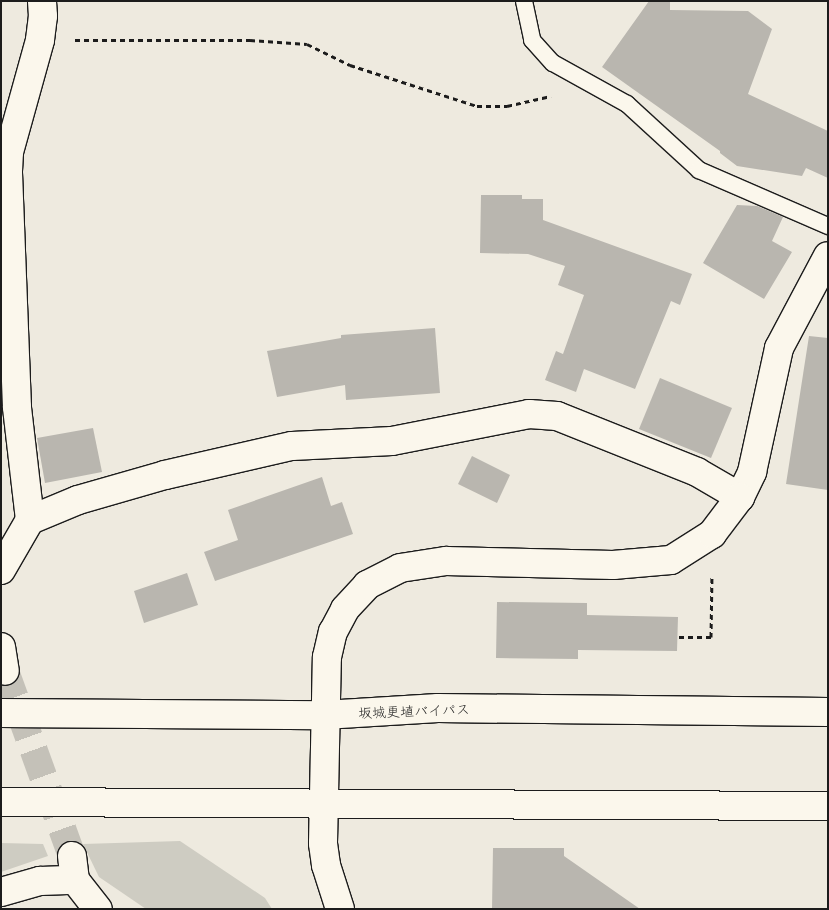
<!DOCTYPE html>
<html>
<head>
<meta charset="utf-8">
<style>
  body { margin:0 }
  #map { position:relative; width:829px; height:910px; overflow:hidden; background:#eeeadf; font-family:"Shantell Sans","Klee One",sans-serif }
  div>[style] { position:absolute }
  .green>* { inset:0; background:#ceccc2 }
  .building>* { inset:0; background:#b9b6af }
  .street-tunnel>* { height:28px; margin-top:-14px; transform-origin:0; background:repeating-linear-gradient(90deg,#c4c1b8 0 28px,transparent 0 42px) }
  .path>* { height:3px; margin-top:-1.5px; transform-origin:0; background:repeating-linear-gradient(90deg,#1c1c1c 0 5px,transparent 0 9px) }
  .roads { filter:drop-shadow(1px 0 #1c1c1c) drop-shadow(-1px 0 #1c1c1c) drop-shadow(0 1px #1c1c1c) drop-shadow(0 -1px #1c1c1c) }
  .lane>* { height:16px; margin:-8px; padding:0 8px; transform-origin:8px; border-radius:8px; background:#fbf7ec }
  .street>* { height:28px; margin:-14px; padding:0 14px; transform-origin:14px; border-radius:14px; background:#fbf7ec }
  .secondary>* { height:28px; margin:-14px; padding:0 14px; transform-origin:14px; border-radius:14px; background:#fbf7ec }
  .highway>* { height:28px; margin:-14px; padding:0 14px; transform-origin:14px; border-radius:14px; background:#fbf7ec }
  span { translate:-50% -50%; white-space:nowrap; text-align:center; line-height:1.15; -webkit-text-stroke:4.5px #fbf7ec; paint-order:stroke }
  .street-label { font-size:14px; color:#1c1c1c }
  .frame { position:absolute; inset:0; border:2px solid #1c1c1c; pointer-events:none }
</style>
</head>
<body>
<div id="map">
  <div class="green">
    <i style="clip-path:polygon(180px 841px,265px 898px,272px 909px,146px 909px,99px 877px,83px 844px)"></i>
    <i style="clip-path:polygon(1px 843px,43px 844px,48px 856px,1px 872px)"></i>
  </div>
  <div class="building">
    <i style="clip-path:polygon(649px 1px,670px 1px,670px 10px,748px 11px,772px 29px,748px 94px,828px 131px,828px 178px,806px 168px,802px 176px,737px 166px,720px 153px,720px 151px,602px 67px)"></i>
    <i style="clip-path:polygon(481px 195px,522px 195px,522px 199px,543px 199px,543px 220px,692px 274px,680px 305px,671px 301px,635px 389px,584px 369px,576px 392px,545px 380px,556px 351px,563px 354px,584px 295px,558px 285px,565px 266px,528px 254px,480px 253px)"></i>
    <i style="clip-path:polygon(737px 205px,757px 206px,783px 217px,772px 241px,792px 252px,764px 299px,703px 263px)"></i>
    <i style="clip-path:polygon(435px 328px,440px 393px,346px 400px,345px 385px,277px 397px,267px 351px,341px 338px,341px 335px)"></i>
    <i style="clip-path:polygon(809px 336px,828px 338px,828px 490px,786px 484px)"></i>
    <i style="clip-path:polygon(660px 378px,732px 408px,711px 458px,639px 429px)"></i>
    <i style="clip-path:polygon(93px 428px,102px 472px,45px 483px,37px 438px)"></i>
    <i style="clip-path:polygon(472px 456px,510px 475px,497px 503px,458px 484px)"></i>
    <i style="clip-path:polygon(322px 477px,331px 506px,342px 502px,353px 534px,215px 581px,204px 552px,238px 540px,228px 510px)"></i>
    <i style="clip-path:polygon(187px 573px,198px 605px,144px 623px,134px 591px)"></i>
    <i style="clip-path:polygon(497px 602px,587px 603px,587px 615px,678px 617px,677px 651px,578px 650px,578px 659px,496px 658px)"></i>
    <i style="clip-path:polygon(493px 848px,564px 848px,564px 856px,640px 909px,492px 909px)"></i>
  </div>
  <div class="street-tunnel">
    <i style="left:5px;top:671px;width:197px;rotate:70.1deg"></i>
  </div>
  <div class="path">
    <i style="left:75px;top:40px;width:175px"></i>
    <i style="left:250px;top:40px;width:57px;rotate:4deg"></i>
    <i style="left:307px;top:44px;width:48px;rotate:26deg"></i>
    <i style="left:350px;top:65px;width:133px;rotate:17.9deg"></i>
    <i style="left:477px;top:106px;width:30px"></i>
    <i style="left:507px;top:106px;width:45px;rotate:-12.8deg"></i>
    <i style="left:679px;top:637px;width:32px"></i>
    <i style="left:711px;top:637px;width:62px;rotate:-89.1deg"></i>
  </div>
  <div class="roads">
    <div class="lane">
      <i style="left:524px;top:1px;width:40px;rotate:78deg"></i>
      <i style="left:532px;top:40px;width:31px;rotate:48deg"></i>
      <i style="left:553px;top:63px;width:85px;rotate:29deg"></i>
      <i style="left:627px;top:104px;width:98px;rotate:42.5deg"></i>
      <i style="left:699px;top:170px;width:141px;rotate:23.5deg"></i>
    </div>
    <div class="street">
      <i style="left:30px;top:520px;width:114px;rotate:-96.6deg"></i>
      <i style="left:17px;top:407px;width:236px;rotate:-92.2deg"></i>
      <i style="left:8px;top:171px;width:19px;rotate:-87deg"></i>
      <i style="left:9px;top:152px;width:116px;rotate:-74.5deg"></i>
      <i style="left:40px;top:40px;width:24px;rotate:-83deg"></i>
      <i style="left:43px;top:16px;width:15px;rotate:-94deg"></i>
      <i style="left:1px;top:570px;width:58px;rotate:-59.9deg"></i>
      <i style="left:30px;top:520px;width:52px;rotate:-22.6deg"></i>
      <i style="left:78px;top:500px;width:91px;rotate:-16deg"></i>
      <i style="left:165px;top:475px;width:130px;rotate:-12.9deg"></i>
      <i style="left:292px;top:446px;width:100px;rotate:-2.9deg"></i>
      <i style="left:392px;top:441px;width:140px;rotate:-11.1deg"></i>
      <i style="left:529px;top:414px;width:28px;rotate:4deg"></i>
      <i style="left:557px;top:416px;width:151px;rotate:21.8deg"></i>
      <i style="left:697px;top:472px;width:50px;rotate:30.2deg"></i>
      <i style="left:740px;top:497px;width:28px;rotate:-64deg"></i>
      <i style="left:752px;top:472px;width:127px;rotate:-77.7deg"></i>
      <i style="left:779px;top:348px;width:104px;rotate:-62deg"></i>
      <i style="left:1px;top:647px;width:24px;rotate:81deg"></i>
      <i style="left:72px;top:856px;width:24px;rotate:83deg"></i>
      <i style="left:75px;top:880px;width:37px;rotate:52deg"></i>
      <i style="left:1px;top:892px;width:41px;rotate:-15.8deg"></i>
      <i style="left:40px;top:881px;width:35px;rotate:-2deg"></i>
    </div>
    <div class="secondary">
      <i style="left:340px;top:909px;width:46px;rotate:-107.7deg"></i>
      <i style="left:326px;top:865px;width:22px;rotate:-98deg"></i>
      <i style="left:323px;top:843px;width:186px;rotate:-88.8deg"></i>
      <i style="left:327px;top:657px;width:26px;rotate:-77deg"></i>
      <i style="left:333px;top:632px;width:26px;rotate:-62deg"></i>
      <i style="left:345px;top:609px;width:33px;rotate:-47deg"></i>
      <i style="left:367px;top:585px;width:37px;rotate:-27deg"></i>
      <i style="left:400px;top:568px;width:47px;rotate:-8.7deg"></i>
      <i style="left:446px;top:561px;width:167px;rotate:1.4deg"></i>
      <i style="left:613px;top:565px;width:58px;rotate:-4.9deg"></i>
      <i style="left:671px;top:560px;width:49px;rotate:-32.4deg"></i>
      <i style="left:712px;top:534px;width:46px;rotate:-52.9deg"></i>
    </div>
    <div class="highway">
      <i style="left:1px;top:713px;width:323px;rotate:0.4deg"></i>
      <i style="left:324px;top:715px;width:114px;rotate:-3.5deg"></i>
      <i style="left:438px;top:708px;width:390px;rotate:0.6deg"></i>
      <i style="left:1px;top:802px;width:827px;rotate:0.28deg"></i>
    </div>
  </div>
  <div class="street-label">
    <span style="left:414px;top:711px;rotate:-2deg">坂城更埴バイパス</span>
  </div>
  <div class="frame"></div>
</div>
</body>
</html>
